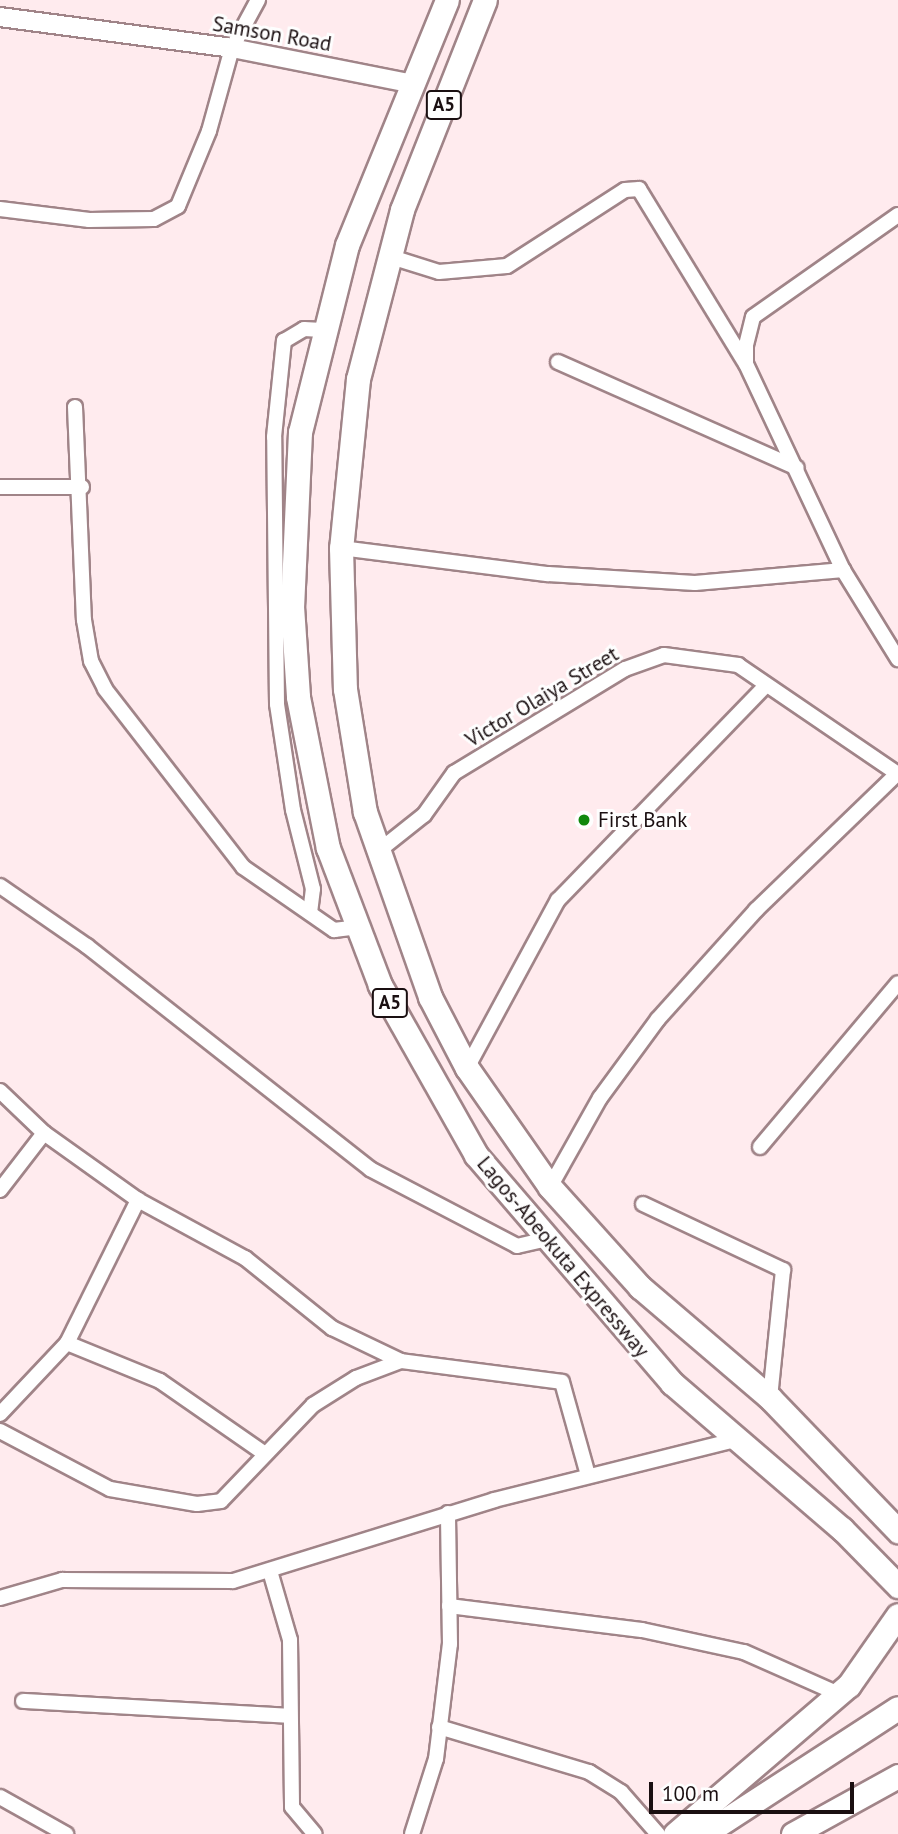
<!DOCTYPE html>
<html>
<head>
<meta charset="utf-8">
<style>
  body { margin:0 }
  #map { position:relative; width:898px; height:1834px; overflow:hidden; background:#ffebee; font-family:"PT Sans",sans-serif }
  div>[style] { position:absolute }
  .roads { filter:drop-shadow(2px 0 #a08488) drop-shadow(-2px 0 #a08488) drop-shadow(0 2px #a08488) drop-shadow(0 -2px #a08488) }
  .minor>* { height:14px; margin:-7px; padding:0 7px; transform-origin:7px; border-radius:7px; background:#fff }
  .tertiary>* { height:18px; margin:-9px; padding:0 9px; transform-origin:9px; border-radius:9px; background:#fff }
  .primary>* { height:23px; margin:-11.5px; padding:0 11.5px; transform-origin:11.5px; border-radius:11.5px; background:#fff }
  .trunk>* { height:23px; margin:-11.5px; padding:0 11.5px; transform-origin:11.5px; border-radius:11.5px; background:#fff }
  .dots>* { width:19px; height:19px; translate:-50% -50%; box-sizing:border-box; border:4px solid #fefefe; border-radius:50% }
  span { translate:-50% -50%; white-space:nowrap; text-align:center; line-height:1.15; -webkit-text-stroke:6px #fefefe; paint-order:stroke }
  .shield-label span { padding:2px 5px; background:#fefefe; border:2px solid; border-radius:5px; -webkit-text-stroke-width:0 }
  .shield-label { font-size:19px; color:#1a0f11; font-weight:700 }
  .street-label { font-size:21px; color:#1a0f11 }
  .poi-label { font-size:21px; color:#1a0f11 }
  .left { translate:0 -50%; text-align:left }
  .scale { position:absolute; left:649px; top:1782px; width:205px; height:32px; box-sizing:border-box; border:4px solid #1a0f11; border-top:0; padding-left:9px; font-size:21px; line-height:24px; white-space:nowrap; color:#1a0f11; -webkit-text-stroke:5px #fefefe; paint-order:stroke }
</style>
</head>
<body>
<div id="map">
  <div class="roads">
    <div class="minor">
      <i style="left:0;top:209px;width:90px;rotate:7deg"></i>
      <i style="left:89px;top:220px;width:65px;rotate:-0.9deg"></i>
      <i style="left:154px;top:219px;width:27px;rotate:-28deg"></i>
      <i style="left:178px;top:206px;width:81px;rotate:-67.5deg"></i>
      <i style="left:209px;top:131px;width:86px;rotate:-74.5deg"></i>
      <i style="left:232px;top:48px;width:55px;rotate:-61.6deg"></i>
      <i style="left:898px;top:215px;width:177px;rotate:144.9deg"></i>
      <i style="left:753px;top:317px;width:30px;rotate:104deg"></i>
      <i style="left:746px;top:346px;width:18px;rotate:90deg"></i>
      <i style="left:746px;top:364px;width:228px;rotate:64.8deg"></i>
      <i style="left:843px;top:570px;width:105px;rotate:58.3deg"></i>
      <i style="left:388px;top:256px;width:53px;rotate:17.4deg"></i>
      <i style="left:439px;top:272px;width:68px;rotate:-5deg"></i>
      <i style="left:507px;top:266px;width:140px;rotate:-32.8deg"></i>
      <i style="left:625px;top:190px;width:14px;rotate:-4deg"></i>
      <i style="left:639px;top:189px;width:202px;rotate:58.6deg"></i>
      <i style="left:558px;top:362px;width:261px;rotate:23.9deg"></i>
      <i style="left:75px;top:407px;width:213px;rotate:87.6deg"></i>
      <i style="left:84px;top:620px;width:42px;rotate:80.3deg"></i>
      <i style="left:91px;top:661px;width:31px;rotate:63deg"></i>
      <i style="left:105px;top:689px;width:225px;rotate:52.2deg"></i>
      <i style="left:243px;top:867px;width:111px;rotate:34.7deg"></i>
      <i style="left:334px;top:930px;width:23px;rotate:-7deg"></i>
      <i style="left:0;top:487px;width:82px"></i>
      <i style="left:341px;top:548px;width:209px;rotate:7.2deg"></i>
      <i style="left:548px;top:574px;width:147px;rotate:3.5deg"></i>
      <i style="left:695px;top:583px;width:149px;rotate:-5deg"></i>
      <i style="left:376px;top:853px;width:61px;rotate:-38.4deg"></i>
      <i style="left:424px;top:815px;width:52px;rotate:-54.5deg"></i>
      <i style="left:454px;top:773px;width:200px;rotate:-31.3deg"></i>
      <i style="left:625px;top:669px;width:41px;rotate:-19.7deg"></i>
      <i style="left:664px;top:655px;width:75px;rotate:7.7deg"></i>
      <i style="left:738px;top:665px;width:194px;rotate:34.3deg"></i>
      <i style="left:0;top:886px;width:106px;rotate:34.6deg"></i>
      <i style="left:87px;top:946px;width:360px;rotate:38.2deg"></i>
      <i style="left:370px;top:1169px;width:166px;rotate:27.6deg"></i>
      <i style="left:517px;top:1246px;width:27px;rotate:-13deg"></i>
      <i style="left:310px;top:913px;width:24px;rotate:-83deg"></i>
      <i style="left:313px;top:889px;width:81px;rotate:-104.2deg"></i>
      <i style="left:293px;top:810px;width:107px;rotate:-98.6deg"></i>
      <i style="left:277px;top:704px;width:267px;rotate:-90.6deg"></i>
      <i style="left:274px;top:437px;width:97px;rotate:-84.1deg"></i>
      <i style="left:284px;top:341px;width:23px;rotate:-31deg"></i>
      <i style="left:304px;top:329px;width:18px;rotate:3deg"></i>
      <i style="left:467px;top:1068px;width:191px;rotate:-61.6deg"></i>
      <i style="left:558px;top:900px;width:299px;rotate:-45.9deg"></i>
      <i style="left:0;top:1091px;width:61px;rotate:43.7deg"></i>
      <i style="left:44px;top:1133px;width:115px;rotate:35.5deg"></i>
      <i style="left:138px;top:1200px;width:122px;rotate:28.5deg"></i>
      <i style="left:245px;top:1258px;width:112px;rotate:38.8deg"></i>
      <i style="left:332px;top:1328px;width:76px;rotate:25.6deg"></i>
      <i style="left:760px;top:1147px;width:214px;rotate:-49.9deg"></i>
      <i style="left:550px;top:1187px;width:102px;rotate:-60.7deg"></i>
      <i style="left:600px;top:1098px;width:98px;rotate:-53.7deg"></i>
      <i style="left:658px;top:1019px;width:147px;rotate:-48deg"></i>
      <i style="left:756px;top:910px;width:196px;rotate:-44deg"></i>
      <i style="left:0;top:1190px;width:72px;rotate:-52.3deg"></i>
      <i style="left:643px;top:1204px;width:155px;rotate:25.2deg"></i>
      <i style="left:783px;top:1270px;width:129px;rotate:95.8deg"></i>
      <i style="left:67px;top:1343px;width:100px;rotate:22.2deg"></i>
      <i style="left:160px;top:1381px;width:128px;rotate:34.8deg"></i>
      <i style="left:0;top:1414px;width:98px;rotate:-46.7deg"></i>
      <i style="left:67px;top:1343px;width:160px;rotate:-63.6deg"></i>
      <i style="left:0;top:1431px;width:124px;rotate:27.8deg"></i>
      <i style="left:110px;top:1489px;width:88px;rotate:9.8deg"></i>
      <i style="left:197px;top:1504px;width:24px;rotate:-7deg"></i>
      <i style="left:221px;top:1501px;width:133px;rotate:-46.2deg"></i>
      <i style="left:313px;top:1405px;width:51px;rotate:-32.1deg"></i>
      <i style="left:356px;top:1378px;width:48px;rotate:-20.7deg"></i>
      <i style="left:401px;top:1361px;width:162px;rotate:7.4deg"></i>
      <i style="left:562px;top:1382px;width:97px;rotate:74.4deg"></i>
      <i style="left:270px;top:1571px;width:72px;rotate:73.8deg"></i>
      <i style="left:290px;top:1640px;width:167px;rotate:89.3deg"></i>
      <i style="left:292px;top:1807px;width:35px;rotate:50deg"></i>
      <i style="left:0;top:1598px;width:65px;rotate:-16.2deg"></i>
      <i style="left:62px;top:1580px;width:171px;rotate:0.3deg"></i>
      <i style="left:233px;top:1581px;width:273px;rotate:-17.2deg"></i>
      <i style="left:494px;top:1500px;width:252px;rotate:-14deg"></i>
      <i style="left:449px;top:1606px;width:194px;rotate:7.1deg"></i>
      <i style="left:642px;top:1630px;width:104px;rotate:12.2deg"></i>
      <i style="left:744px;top:1652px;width:104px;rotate:23.9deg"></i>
      <i style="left:23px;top:1701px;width:267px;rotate:3.2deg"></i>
      <i style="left:439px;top:1727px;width:157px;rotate:16.7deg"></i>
      <i style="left:589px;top:1772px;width:38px;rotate:32deg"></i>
      <i style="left:621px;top:1792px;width:56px;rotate:48.6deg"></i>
      <i style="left:0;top:1797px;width:76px;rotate:29.3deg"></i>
      <i style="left:412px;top:1834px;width:79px;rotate:-72.3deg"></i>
      <i style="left:436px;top:1759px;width:116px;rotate:-83.1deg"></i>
      <i style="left:450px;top:1644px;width:131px;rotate:-90.9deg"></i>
    </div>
    <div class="tertiary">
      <i style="left:0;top:17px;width:234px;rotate:7.6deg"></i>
      <i style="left:232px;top:48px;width:180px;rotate:11.2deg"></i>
    </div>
    <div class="primary">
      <i style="left:704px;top:1834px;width:231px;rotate:-33deg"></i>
    </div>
    <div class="trunk">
      <i style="left:447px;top:0;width:265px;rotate:112.2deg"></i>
      <i style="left:347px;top:245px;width:193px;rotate:104.1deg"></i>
      <i style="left:300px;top:432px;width:174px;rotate:92.6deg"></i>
      <i style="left:292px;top:606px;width:91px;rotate:86.2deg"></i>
      <i style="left:298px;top:697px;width:154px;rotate:78.8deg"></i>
      <i style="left:328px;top:848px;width:147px;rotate:69.2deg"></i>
      <i style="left:380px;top:985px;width:195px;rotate:60.5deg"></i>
      <i style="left:476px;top:1155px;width:301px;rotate:49.3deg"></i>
      <i style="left:672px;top:1383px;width:224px;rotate:40.7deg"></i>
      <i style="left:842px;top:1529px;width:80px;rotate:45.5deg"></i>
      <i style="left:485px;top:0;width:226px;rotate:111.6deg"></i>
      <i style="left:402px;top:210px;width:175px;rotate:104.6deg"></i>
      <i style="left:358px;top:379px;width:170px;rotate:95.7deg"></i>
      <i style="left:341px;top:548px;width:141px;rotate:88.4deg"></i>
      <i style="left:345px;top:689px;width:125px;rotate:80.8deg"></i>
      <i style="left:365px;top:812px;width:196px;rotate:70.6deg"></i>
      <i style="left:430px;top:997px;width:80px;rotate:62.5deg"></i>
      <i style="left:467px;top:1068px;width:145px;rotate:55.1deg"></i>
      <i style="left:550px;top:1187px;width:135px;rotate:48deg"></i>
      <i style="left:640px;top:1287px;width:171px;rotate:40.5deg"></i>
      <i style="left:770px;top:1398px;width:185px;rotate:46.1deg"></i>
      <i style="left:675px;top:1834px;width:229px;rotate:-40.6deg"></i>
      <i style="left:849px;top:1685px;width:85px;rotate:-55deg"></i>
      <i style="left:793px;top:1834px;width:120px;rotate:-28.9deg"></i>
    </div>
  </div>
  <div class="dots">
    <i style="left:584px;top:820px;background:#10880c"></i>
  </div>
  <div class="shield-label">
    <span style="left:444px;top:105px">A5</span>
    <span style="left:390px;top:1003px">A5</span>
  </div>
  <div class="street-label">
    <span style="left:272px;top:34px;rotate:10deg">Samson Road</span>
    <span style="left:542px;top:697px;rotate:-31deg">Victor Olaiya Street</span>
    <span style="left:563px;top:1257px;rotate:50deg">Lagos-Abeokuta Expressway</span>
  </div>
  <div class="poi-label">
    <span class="left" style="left:598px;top:820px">First Bank</span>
  </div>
  <div class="scale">100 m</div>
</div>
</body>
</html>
